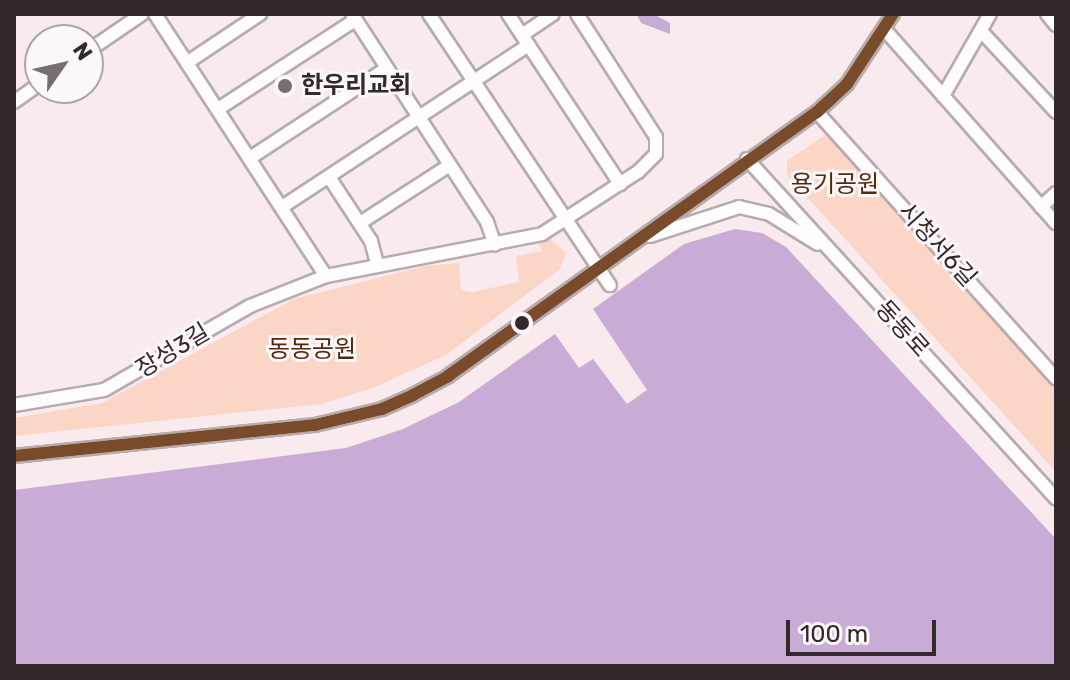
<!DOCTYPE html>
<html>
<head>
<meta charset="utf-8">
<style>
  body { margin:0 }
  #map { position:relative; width:1070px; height:680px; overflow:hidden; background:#f9eaee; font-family:Rubik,"Noto Sans KR",sans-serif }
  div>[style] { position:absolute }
  .green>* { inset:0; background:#fbd6c7 }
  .water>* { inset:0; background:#c9acd6 }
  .roads { filter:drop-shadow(2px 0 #b6abae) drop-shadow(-2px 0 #b6abae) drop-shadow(0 2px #b6abae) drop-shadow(0 -2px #b6abae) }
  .minor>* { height:12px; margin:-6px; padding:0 6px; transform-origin:6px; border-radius:6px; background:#fefcfc }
  .bus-1>* { height:12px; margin:-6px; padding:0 6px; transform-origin:6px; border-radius:6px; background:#7a4b2a }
  .dots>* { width:22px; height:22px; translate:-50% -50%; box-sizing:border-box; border:4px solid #fdf7f9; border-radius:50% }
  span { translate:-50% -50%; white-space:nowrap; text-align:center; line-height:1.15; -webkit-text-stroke:6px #fdf7f9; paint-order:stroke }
  .poi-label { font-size:24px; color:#33292b; font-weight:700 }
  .left { translate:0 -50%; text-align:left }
  .park-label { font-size:24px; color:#53290e }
  .street-label { font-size:24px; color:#33292b }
  .frame { position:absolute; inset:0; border:16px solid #33292b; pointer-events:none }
  .north { position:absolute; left:24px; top:24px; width:80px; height:80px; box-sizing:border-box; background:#fdf7f9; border:2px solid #aca5a7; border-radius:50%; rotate:56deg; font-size:22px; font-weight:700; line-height:32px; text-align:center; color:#33292b }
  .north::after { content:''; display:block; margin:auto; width:28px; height:36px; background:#786d6f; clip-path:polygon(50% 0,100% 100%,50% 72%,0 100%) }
  .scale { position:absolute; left:786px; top:620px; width:150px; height:36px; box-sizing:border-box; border:4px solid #33292b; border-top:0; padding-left:10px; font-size:24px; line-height:28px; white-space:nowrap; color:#33292b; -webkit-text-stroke:6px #fdf7f9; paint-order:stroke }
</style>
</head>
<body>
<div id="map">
  <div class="green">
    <i style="clip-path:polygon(828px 133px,1056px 387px,1056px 472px,787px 175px,787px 161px)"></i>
    <i style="clip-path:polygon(549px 238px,566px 253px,559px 270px,446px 355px,373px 388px,321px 404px,14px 436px,14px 418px,102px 403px,294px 299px,425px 266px,459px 263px,461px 290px,472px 292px,519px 282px,516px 256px,542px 251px,537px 241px)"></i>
  </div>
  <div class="water">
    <i style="clip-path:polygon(653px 14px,670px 23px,670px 34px,641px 23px,637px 15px)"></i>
    <i style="clip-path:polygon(735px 229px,762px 233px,786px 247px,1056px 539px,1056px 666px,14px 666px,14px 490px,346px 448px,403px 429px,459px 402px,555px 334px,579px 368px,593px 359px,627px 404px,647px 390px,593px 309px,684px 244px)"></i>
  </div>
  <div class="roads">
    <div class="minor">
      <i style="left:155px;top:14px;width:313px;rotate:56.9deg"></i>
      <i style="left:352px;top:14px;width:248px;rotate:57deg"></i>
      <i style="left:487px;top:222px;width:24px;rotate:71deg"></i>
      <i style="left:429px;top:14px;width:326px;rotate:56.3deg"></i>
      <i style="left:508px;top:14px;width:204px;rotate:56.6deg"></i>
      <i style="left:1047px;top:14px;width:14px;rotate:51deg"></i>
      <i style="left:885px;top:30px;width:258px;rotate:48.5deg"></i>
      <i style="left:981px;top:31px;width:110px;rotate:47.2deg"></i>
      <i style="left:522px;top:35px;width:37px;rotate:-34deg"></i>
      <i style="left:88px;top:51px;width:65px;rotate:-34.4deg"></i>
      <i style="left:188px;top:62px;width:87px;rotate:-33.7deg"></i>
      <i style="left:943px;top:96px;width:95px;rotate:-60.2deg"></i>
      <i style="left:14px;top:102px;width:32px;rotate:-35deg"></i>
      <i style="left:218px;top:109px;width:163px;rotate:-33deg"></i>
      <i style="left:817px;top:112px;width:358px;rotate:48.1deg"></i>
      <i style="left:250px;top:158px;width:164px;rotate:-33.3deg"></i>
      <i style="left:747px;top:159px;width:459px;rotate:47.7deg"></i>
      <i style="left:329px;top:177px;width:77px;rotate:56.7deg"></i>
      <i style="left:371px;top:241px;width:24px;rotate:75deg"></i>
      <i style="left:282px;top:207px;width:295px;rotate:-33.3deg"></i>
      <i style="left:1041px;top:207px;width:21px;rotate:-43deg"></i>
      <i style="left:360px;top:223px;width:107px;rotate:-32.8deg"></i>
      <i style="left:650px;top:236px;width:94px;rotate:-18deg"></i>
      <i style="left:739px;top:207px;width:31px;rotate:13deg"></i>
      <i style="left:769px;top:214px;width:57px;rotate:31.5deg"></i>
      <i style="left:14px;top:405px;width:91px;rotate:-9.5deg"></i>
      <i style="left:104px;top:390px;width:168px;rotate:-29.9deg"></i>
      <i style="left:250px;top:306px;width:82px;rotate:-21.5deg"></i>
      <i style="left:326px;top:276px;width:220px;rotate:-11deg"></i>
      <i style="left:542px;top:234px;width:114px;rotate:-32.9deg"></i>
      <i style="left:638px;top:172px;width:25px;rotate:-45deg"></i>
      <i style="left:656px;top:154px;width:17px;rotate:-90deg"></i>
      <i style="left:656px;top:137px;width:146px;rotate:-122.7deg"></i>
      <i style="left:14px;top:456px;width:303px;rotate:-5.9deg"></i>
      <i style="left:315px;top:425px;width:69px;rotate:-13.4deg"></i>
      <i style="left:382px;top:409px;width:34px;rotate:-24deg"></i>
      <i style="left:413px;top:395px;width:40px;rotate:-28deg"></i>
      <i style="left:448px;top:376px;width:454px;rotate:-35.6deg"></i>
      <i style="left:817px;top:112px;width:41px;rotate:-43deg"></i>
      <i style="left:847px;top:84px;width:84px;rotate:-56.7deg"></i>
    </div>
  </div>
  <div class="bus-1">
    <i style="left:14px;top:456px;width:303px;rotate:-5.9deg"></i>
    <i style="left:315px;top:425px;width:69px;rotate:-13.4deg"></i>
    <i style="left:382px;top:409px;width:34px;rotate:-24deg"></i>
    <i style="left:413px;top:395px;width:40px;rotate:-28deg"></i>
    <i style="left:448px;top:376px;width:454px;rotate:-35.6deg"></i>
    <i style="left:817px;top:112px;width:41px;rotate:-43deg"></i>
    <i style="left:847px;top:84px;width:84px;rotate:-56.7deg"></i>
  </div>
  <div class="dots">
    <i style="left:285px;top:86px;background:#786d6f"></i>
    <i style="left:522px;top:323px;background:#33292b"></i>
  </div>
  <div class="poi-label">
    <span class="left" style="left:301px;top:86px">한우리교회</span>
  </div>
  <div class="park-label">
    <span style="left:835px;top:185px">용기공원</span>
    <span style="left:312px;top:350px">동동공원</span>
  </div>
  <div class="street-label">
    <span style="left:937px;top:245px;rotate:48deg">시청서6길</span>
    <span style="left:902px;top:329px;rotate:48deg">동동로</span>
    <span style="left:173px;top:351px;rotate:-31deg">장성3길</span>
  </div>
  <div class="frame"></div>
  <div class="north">N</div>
  <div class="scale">100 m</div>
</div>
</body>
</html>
